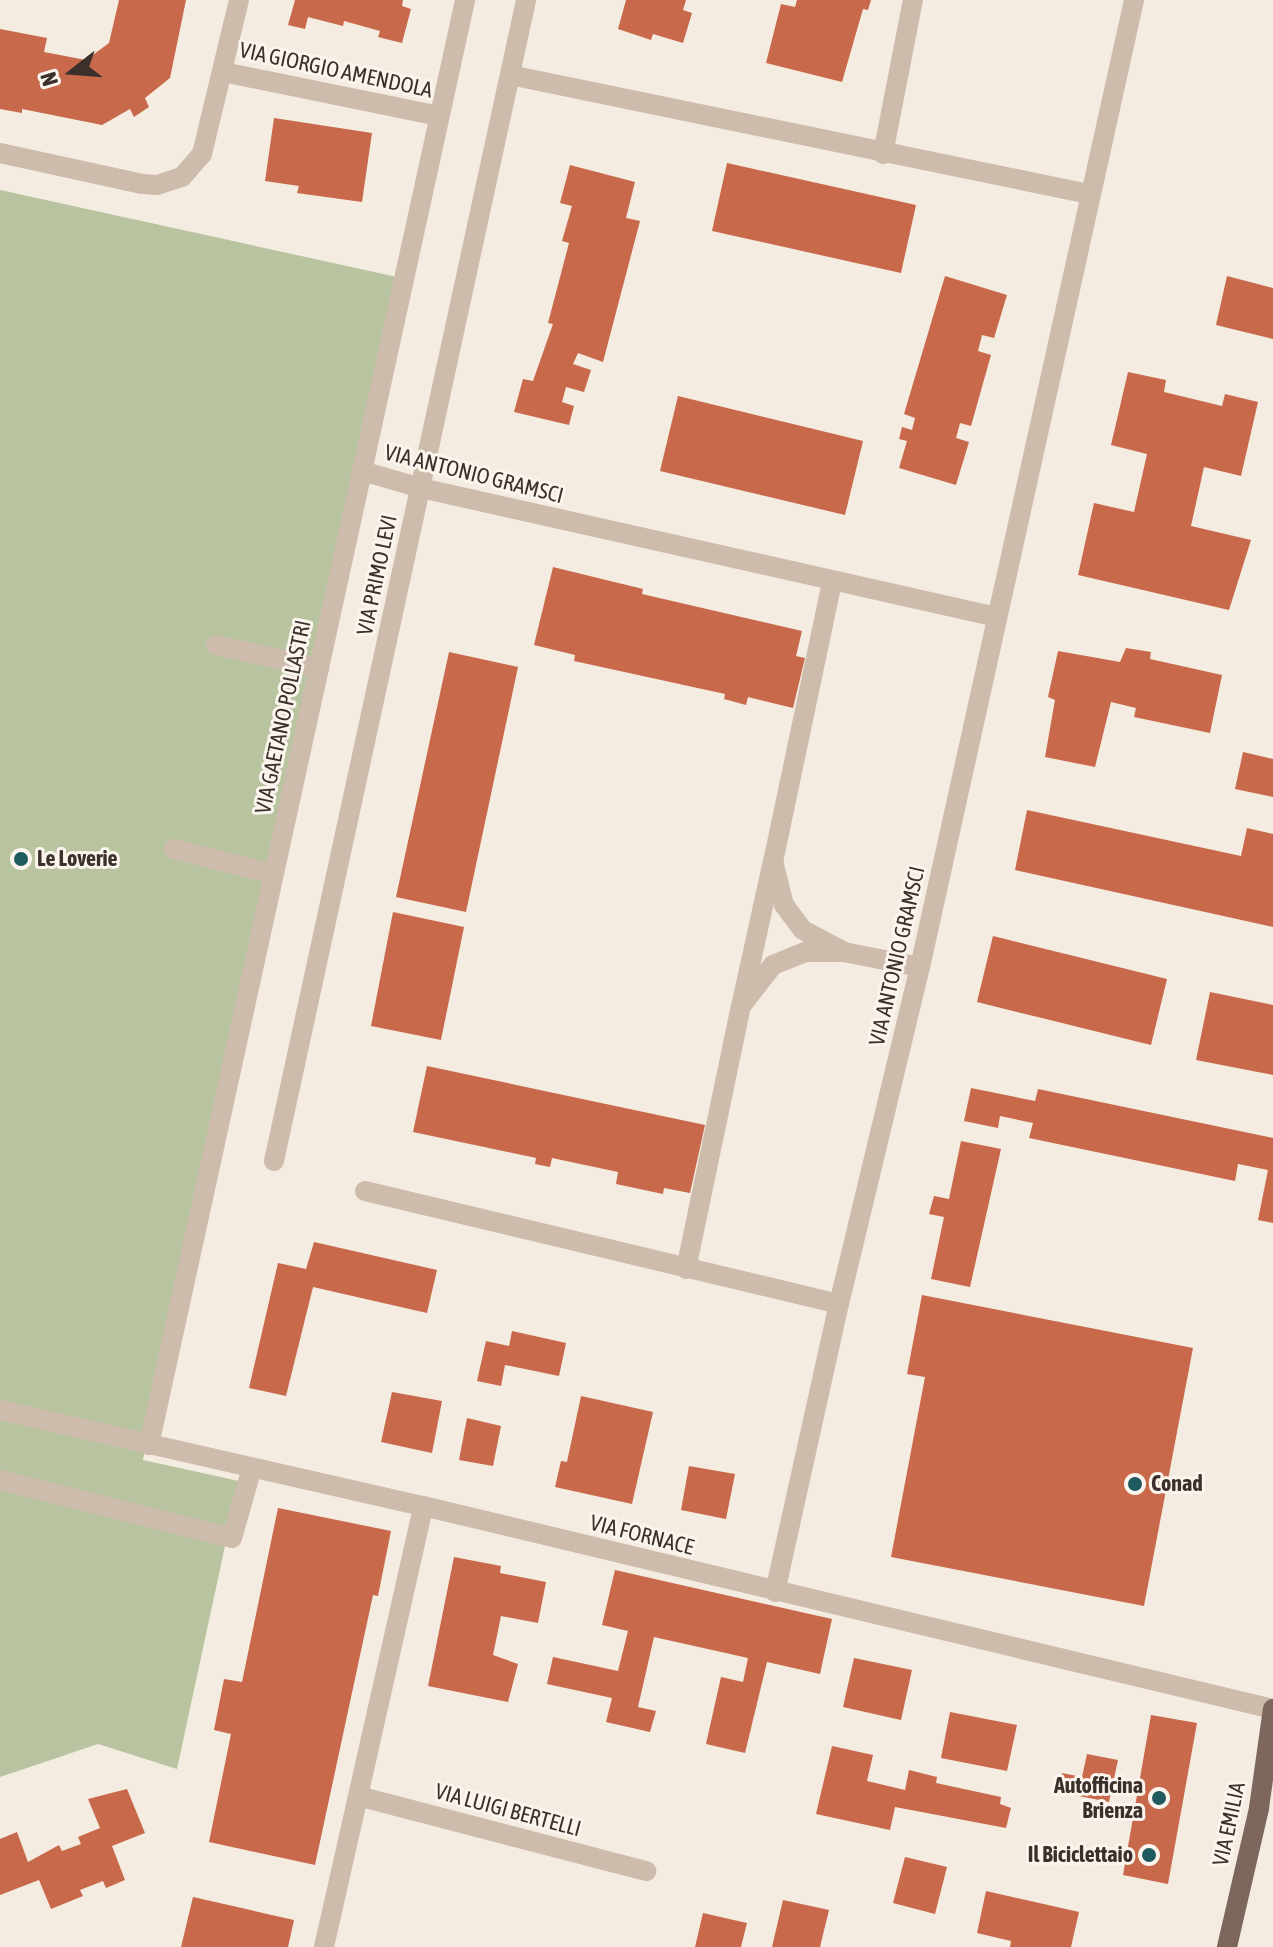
<!DOCTYPE html>
<html>
<head>
<meta charset="utf-8">
<style>
  body { margin:0 }
  #map { position:relative; width:1273px; height:1947px; overflow:hidden; background:#f4ebe1; font-family:"Asap Condensed",sans-serif }
  div>[style] { position:absolute }
  .green>* { inset:0; background:#b8c4a0 }
  .building>* { inset:0; background:#c8694b }
  .minor>* { height:20px; margin:-10px; padding:0 10px; transform-origin:10px; border-radius:10px; background:#cdbbac }
  .major>* { height:20px; margin:-10px; padding:0 10px; transform-origin:10px; border-radius:10px; background:#7d675c }
  .dots>* { width:22px; height:22px; translate:-50% -50%; box-sizing:border-box; border:4px solid #fbf5ee; border-radius:50% }
  span { translate:-50% -50%; white-space:nowrap; text-align:center; line-height:1.15; -webkit-text-stroke:6px #fbf5ee; paint-order:stroke }
  .street-label { font-size:22px; color:#3b302b }
  .poi-label { font-size:22px; color:#3b302b; font-weight:700 }
  .left { translate:0 -50%; text-align:left }
  .right { translate:-100% -50%; text-align:right }
  .north { position:absolute; left:32px; top:32px; width:80px; height:80px; -webkit-text-stroke:6px #fbf5ee; paint-order:stroke; rotate:253deg; font-size:22px; font-weight:700; line-height:32px; text-align:center; color:#3b302b }
  .north::after { content:''; display:block; margin:auto; width:28px; height:36px; background:#3b302b; clip-path:polygon(50% 0,100% 100%,50% 72%,0 100%) }
</style>
</head>
<body>
<div id="map">
  <div class="green">
    <i style="clip-path:polygon(0 190px,406px 279px,143px 1460px,239px 1481px,177px 1769px,98px 1744px,0 1777px)"></i>
  </div>
  <div class="building">
    <i style="clip-path:polygon(119px 0,186px 0,170px 78px,145px 98px,149px 107px,134px 117px,130px 109px,102px 125px,22px 109px,22px 113px,0 109px,0 29px,47px 38px,44px 52px,86px 60px,109px 43px)"></i>
    <i style="clip-path:polygon(295px 0,403px 0,402px 6px,411px 9px,402px 43px,378px 37px,380px 31px,344px 21px,343px 26px,308px 17px,305px 29px,288px 25px)"></i>
    <i style="clip-path:polygon(626px 0,686px 0,683px 10px,692px 13px,683px 43px,653px 34px,651px 40px,618px 29px)"></i>
    <i style="clip-path:polygon(797px 0,871px 0,868px 10px,863px 9px,842px 82px,766px 63px,781px 4px,795px 7px)"></i>
    <i style="clip-path:polygon(274px 118px,372px 133px,362px 202px,297px 193px,299px 186px,265px 181px)"></i>
    <i style="clip-path:polygon(727px 163px,916px 205px,901px 273px,712px 231px)"></i>
    <i style="clip-path:polygon(570px 165px,635px 182px,626px 218px,640px 221px,603px 362px,578px 353px,573px 364px,591px 370px,584px 392px,566px 387px,562px 402px,574px 406px,569px 425px,514px 412px,523px 379px,533px 381px,553px 324px,548px 323px,569px 243px,562px 241px,572px 206px,560px 203px)"></i>
    <i style="clip-path:polygon(945px 276px,1007px 295px,994px 338px,982px 335px,978px 351px,991px 355px,971px 426px,960px 423px,956px 438px,969px 442px,956px 485px,899px 468px,907px 441px,899px 439px,902px 427px,912px 430px,915px 418px,904px 414px)"></i>
    <i style="clip-path:polygon(1227px 276px,1273px 288px,1273px 339px,1216px 325px)"></i>
    <i style="clip-path:polygon(1128px 372px,1166px 380px,1164px 392px,1222px 406px,1225px 394px,1258px 402px,1241px 476px,1204px 467px,1191px 526px,1251px 540px,1229px 610px,1078px 575px,1094px 503px,1134px 512px,1147px 454px,1111px 445px)"></i>
    <i style="clip-path:polygon(678px 396px,863px 441px,845px 515px,660px 471px)"></i>
    <i style="clip-path:polygon(553px 567px,643px 589px,642px 594px,802px 631px,796px 656px,805px 658px,793px 708px,748px 697px,746px 705px,724px 699px,725px 694px,574px 661px,575px 655px,534px 645px)"></i>
    <i style="clip-path:polygon(1126px 648px,1151px 652px,1150px 659px,1222px 675px,1210px 733px,1134px 717px,1136px 708px,1111px 702px,1095px 767px,1045px 757px,1055px 700px,1048px 697px,1058px 651px,1120px 662px)"></i>
    <i style="clip-path:polygon(449px 652px,518px 667px,466px 912px,396px 897px)"></i>
    <i style="clip-path:polygon(1243px 752px,1273px 759px,1273px 797px,1235px 789px)"></i>
    <i style="clip-path:polygon(1027px 810px,1241px 856px,1247px 828px,1273px 834px,1273px 927px,1015px 870px)"></i>
    <i style="clip-path:polygon(393px 912px,464px 927px,441px 1040px,371px 1026px)"></i>
    <i style="clip-path:polygon(993px 936px,1167px 979px,1151px 1045px,977px 1002px)"></i>
    <i style="clip-path:polygon(1210px 992px,1273px 1005px,1273px 1075px,1196px 1060px)"></i>
    <i style="clip-path:polygon(427px 1066px,705px 1125px,690px 1193px,664px 1188px,663px 1194px,616px 1184px,618px 1172px,552px 1158px,550px 1167px,535px 1164px,536px 1158px,413px 1132px)"></i>
    <i style="clip-path:polygon(971px 1088px,1035px 1101px,1038px 1089px,1273px 1138px,1273px 1223px,1258px 1220px,1268px 1170px,1238px 1164px,1235px 1181px,1029px 1138px,1033px 1123px,1000px 1116px,998px 1128px,964px 1121px)"></i>
    <i style="clip-path:polygon(961px 1141px,1001px 1149px,970px 1287px,931px 1279px,944px 1217px,929px 1214px,934px 1196px,949px 1199px)"></i>
    <i style="clip-path:polygon(314px 1242px,437px 1270px,427px 1313px,313px 1287px,286px 1396px,249px 1388px,278px 1263px,306px 1269px)"></i>
    <i style="clip-path:polygon(922px 1295px,1193px 1348px,1144px 1606px,891px 1557px,925px 1377px,907px 1374px)"></i>
    <i style="clip-path:polygon(512px 1331px,566px 1343px,559px 1376px,505px 1365px,501px 1386px,477px 1381px,486px 1341px,509px 1346px)"></i>
    <i style="clip-path:polygon(392px 1392px,442px 1401px,432px 1453px,381px 1442px)"></i>
    <i style="clip-path:polygon(581px 1396px,653px 1412px,632px 1504px,555px 1487px,561px 1461px,567px 1462px)"></i>
    <i style="clip-path:polygon(467px 1418px,501px 1426px,493px 1466px,459px 1460px)"></i>
    <i style="clip-path:polygon(689px 1466px,735px 1474px,726px 1519px,681px 1510px)"></i>
    <i style="clip-path:polygon(278px 1508px,391px 1531px,378px 1596px,373px 1595px,315px 1865px,209px 1842px,231px 1734px,214px 1730px,224px 1679px,242px 1682px)"></i>
    <i style="clip-path:polygon(454px 1557px,501px 1566px,500px 1573px,546px 1582px,538px 1623px,501px 1616px,493px 1655px,518px 1664px,508px 1702px,428px 1686px)"></i>
    <i style="clip-path:polygon(615px 1570px,832px 1619px,820px 1674px,767px 1662px,745px 1753px,706px 1744px,721px 1677px,743px 1682px,748px 1658px,654px 1637px,638px 1707px,656px 1711px,650px 1732px,606px 1722px,612px 1698px,547px 1684px,553px 1657px,618px 1671px,628px 1631px,602px 1625px)"></i>
    <i style="clip-path:polygon(854px 1658px,912px 1670px,901px 1720px,843px 1707px)"></i>
    <i style="clip-path:polygon(950px 1712px,1017px 1725px,1007px 1771px,941px 1758px)"></i>
    <i style="clip-path:polygon(1151px 1715px,1197px 1723px,1168px 1884px,1123px 1875px)"></i>
    <i style="clip-path:polygon(832px 1746px,873px 1755px,867px 1781px,905px 1790px,909px 1770px,937px 1777px,936px 1783px,1001px 1797px,1000px 1804px,1011px 1808px,1006px 1828px,895px 1807px,890px 1830px,816px 1814px)"></i>
    <i style="clip-path:polygon(1087px 1754px,1118px 1760px,1109px 1802px,1059px 1792px,1062px 1773px,1082px 1777px)"></i>
    <i style="clip-path:polygon(127px 1789px,145px 1833px,112px 1846px,125px 1880px,106px 1888px,103px 1881px,80px 1890px,83px 1896px,51px 1909px,39px 1880px,0 1895px,0 1839px,17px 1832px,28px 1862px,59px 1845px,62px 1851px,81px 1844px,78px 1837px,100px 1828px,88px 1799px)"></i>
    <i style="clip-path:polygon(905px 1857px,947px 1867px,935px 1914px,893px 1903px)"></i>
    <i style="clip-path:polygon(986px 1891px,1079px 1912px,1071px 1947px,1010px 1947px,1011px 1941px,977px 1933px)"></i>
    <i style="clip-path:polygon(193px 1897px,294px 1920px,288px 1947px,181px 1947px)"></i>
    <i style="clip-path:polygon(783px 1900px,829px 1910px,820px 1947px,772px 1947px)"></i>
    <i style="clip-path:polygon(703px 1913px,747px 1923px,741px 1947px,695px 1947px)"></i>
  </div>
  <div class="minor">
    <i style="left:223px;top:72px;width:220px;rotate:11.5deg"></i>
    <i style="left:510px;top:75px;width:591px;rotate:11.61deg"></i>
    <i style="left:0;top:153px;width:145px;rotate:12.3deg"></i>
    <i style="left:142px;top:184px;width:15px;rotate:4deg"></i>
    <i style="left:157px;top:185px;width:26px;rotate:-18deg"></i>
    <i style="left:182px;top:177px;width:30px;rotate:-49deg"></i>
    <i style="left:202px;top:154px;width:158px;rotate:-76.5deg"></i>
    <i style="left:883px;top:154px;width:157px;rotate:-79deg"></i>
    <i style="left:362px;top:471px;width:61px;rotate:16.1deg"></i>
    <i style="left:421px;top:488px;width:590px;rotate:12.62deg"></i>
    <i style="left:832px;top:582px;width:285px;rotate:101.9deg"></i>
    <i style="left:773px;top:861px;width:45px;rotate:76deg"></i>
    <i style="left:784px;top:905px;width:31px;rotate:53deg"></i>
    <i style="left:803px;top:930px;width:43px;rotate:27.8deg"></i>
    <i style="left:216px;top:645px;width:106px;rotate:12.6deg"></i>
    <i style="left:174px;top:849px;width:102px;rotate:14.2deg"></i>
    <i style="left:742px;top:1002px;width:140px;rotate:-77.6deg"></i>
    <i style="left:274px;top:1161px;width:1188px;rotate:-77.75deg"></i>
    <i style="left:365px;top:1191px;width:487px;rotate:13.4deg"></i>
    <i style="left:686px;top:1269px;width:269px;rotate:-78.2deg"></i>
    <i style="left:741px;top:1006px;width:52px;rotate:-52deg"></i>
    <i style="left:773px;top:965px;width:35px;rotate:-22deg"></i>
    <i style="left:805px;top:952px;width:39px"></i>
    <i style="left:844px;top:952px;width:77px;rotate:11.2deg"></i>
    <i style="left:0;top:1410px;width:434px;rotate:12.8deg"></i>
    <i style="left:423px;top:1506px;width:874px;rotate:13.43deg"></i>
    <i style="left:149px;top:1445px;width:1479px;rotate:-77.66deg"></i>
    <i style="left:0;top:1480px;width:239px;rotate:14deg"></i>
    <i style="left:232px;top:1538px;width:73px;rotate:-74.1deg"></i>
    <i style="left:775px;top:1592px;width:295px;rotate:-77.5deg"></i>
    <i style="left:839px;top:1304px;width:347px;rotate:-76.5deg"></i>
    <i style="left:920px;top:967px;width:990px;rotate:-77.52deg"></i>
    <i style="left:358px;top:1796px;width:298px;rotate:14.6deg"></i>
    <i style="left:324px;top:1947px;width:452px;rotate:-77.3deg"></i>
  </div>
  <div class="major">
    <i style="left:1227px;top:1947px;width:143px;rotate:-77deg"></i>
    <i style="left:1259px;top:1808px;width:100px;rotate:-82deg"></i>
  </div>
  <div class="dots">
    <i style="left:21px;top:859px;background:#1f5a5e"></i>
    <i style="left:1135px;top:1484px;background:#1f5a5e"></i>
    <i style="left:1159px;top:1798px;background:#1f5a5e"></i>
    <i style="left:1149px;top:1855px;background:#1f5a5e"></i>
  </div>
  <div class="street-label">
    <span style="left:336px;top:70px;rotate:12deg">VIA GIORGIO AMENDOLA</span>
    <span style="left:474px;top:474px;rotate:14deg">VIA ANTONIO GRAMSCI</span>
    <span style="left:377px;top:575px;rotate:-78deg">VIA PRIMO LEVI</span>
    <span style="left:283px;top:717px;rotate:-78deg">VIA GAETANO POLLASTRI</span>
    <span style="left:897px;top:956px;rotate:-77deg">VIA ANTONIO GRAMSCI</span>
    <span style="left:642px;top:1535px;rotate:14deg">VIA FORNACE</span>
    <span style="left:508px;top:1810px;rotate:15deg">VIA LUIGI BERTELLI</span>
    <span style="left:1229px;top:1824px;rotate:-78deg">VIA EMILIA</span>
  </div>
  <div class="poi-label">
    <span class="left" style="left:37px;top:859px">Le Loverie</span>
    <span class="left" style="left:1151px;top:1484px">Conad</span>
    <span class="right" style="left:1143px;top:1798px">Autofficina<br>Brienza</span>
    <span class="right" style="left:1133px;top:1855px">Il Biciclettaio</span>
  </div>
  <div class="north">N</div>
</div>
</body>
</html>
